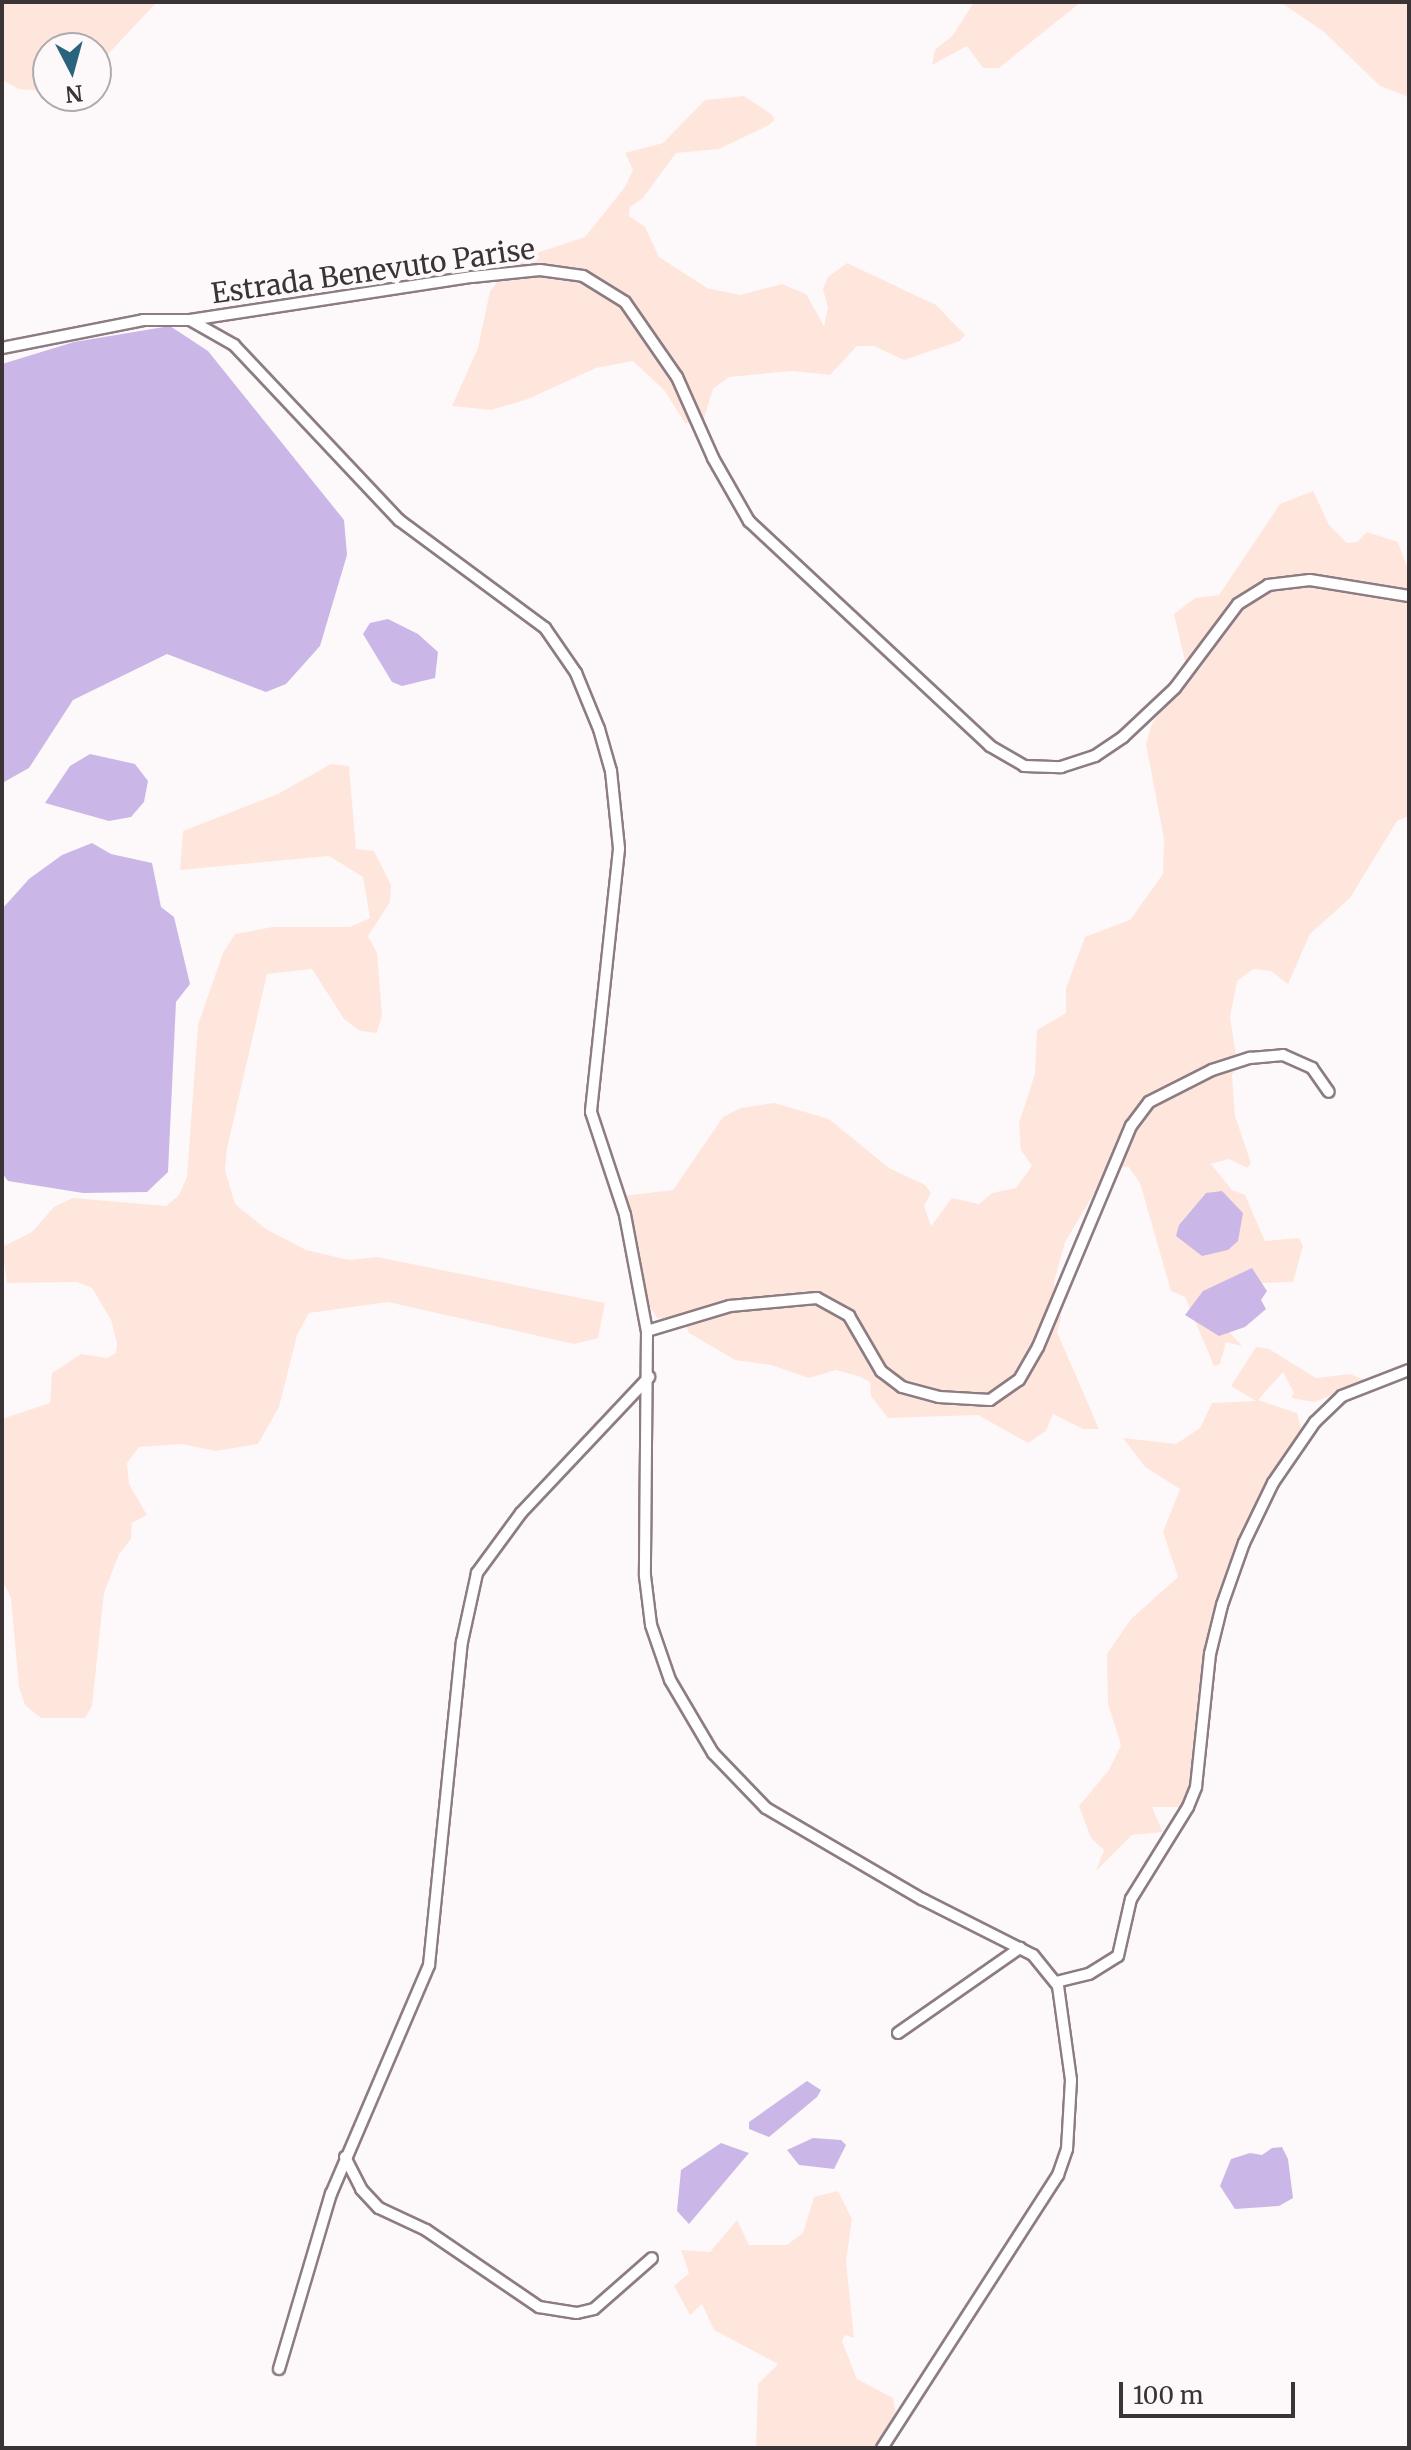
<!DOCTYPE html>
<html>
<head>
<meta charset="utf-8">
<style>
  body { margin:0 }
  #map { position:relative; width:1411px; height:2450px; overflow:hidden; background:#fdf9fa; font-family:Merriweather,serif }
  div>[style] { position:absolute }
  .green>* { inset:0; background:#ffe6dd }
  .water>* { inset:0; background:#cab7e8 }
  .roads { filter:drop-shadow(2px 0 #8d7c83) drop-shadow(-2px 0 #8d7c83) drop-shadow(0 2px #8d7c83) drop-shadow(0 -2px #8d7c83) }
  .minor>* { height:10px; margin:-5px; padding:0 5px; transform-origin:5px; border-radius:5px; background:#fff }
  span { translate:-50% -50%; white-space:nowrap; text-align:center; line-height:1.15; -webkit-text-stroke:8px #fdf9fa; paint-order:stroke }
  .street-label { font-size:28px; color:#3b3437 }
  .frame { position:absolute; inset:0; border:4px solid #3b3437; pointer-events:none }
  .north { position:absolute; left:32px; top:32px; width:80px; height:80px; box-sizing:border-box; background:#fdf9fa; border:2px solid #afaaac; border-radius:50%; rotate:174deg; font-size:22px; font-weight:700; line-height:32px; text-align:center; color:#3b3437 }
  .north::after { content:''; display:block; margin:auto; width:28px; height:36px; background:#29647c; clip-path:polygon(50% 0,100% 100%,50% 72%,0 100%) }
  .scale { position:absolute; left:1119px; top:2382px; width:176px; height:36px; box-sizing:border-box; border:4px solid #3b3437; border-top:0; padding-left:10px; font-size:24px; line-height:28px; white-space:nowrap; color:#3b3437; -webkit-text-stroke:6px #fdf9fa; paint-order:stroke }
</style>
</head>
<body>
<div id="map">
  <div class="green">
    <i style="clip-path:polygon(2px 2px,157px 2px,96px 67px,96px 48px,48px 48px,48px 90px,44px 91px,19px 89px,2px 80px)"></i>
    <i style="clip-path:polygon(974px 2px,1081px 2px,999px 68px,983px 68px,967px 46px,932px 65px,935px 50px,953px 35px)"></i>
    <i style="clip-path:polygon(1280px 2px,1409px 2px,1409px 97px,1380px 86px,1323px 31px)"></i>
    <i style="clip-path:polygon(744px 96px,771px 114px,775px 119px,769px 125px,719px 149px,676px 153px,643px 198px,630px 207px,629px 216px,645px 227px,659px 257px,707px 288px,740px 295px,782px 284px,806px 294px,824px 326px,828px 308px,823px 289px,828px 277px,847px 263px,936px 305px,965px 335px,960px 341px,904px 360px,874px 346px,857px 346px,830px 375px,792px 371px,729px 377px,713px 389px,702px 425px,685px 423px,664px 390px,633px 361px,596px 368px,528px 399px,491px 410px,452px 406px,478px 348px,490px 291px,515px 260px,585px 237px,625px 187px,633px 170px,625px 153px,663px 143px,705px 100px)"></i>
    <i style="clip-path:polygon(1313px 491px,1329px 525px,1347px 543px,1357px 542px,1367px 532px,1398px 542px,1409px 573px,1409px 816px,1397px 821px,1350px 898px,1310px 934px,1288px 984px,1271px 971px,1253px 969px,1237px 981px,1230px 1017px,1238px 1068px,1232px 1074px,1235px 1116px,1251px 1163px,1247px 1168px,1229px 1159px,1211px 1164px,1232px 1190px,1245px 1195px,1265px 1241px,1299px 1238px,1303px 1246px,1293px 1282px,1260px 1283px,1220px 1322px,1242px 1346px,1226px 1342px,1220px 1364px,1214px 1366px,1185px 1297px,1171px 1291px,1140px 1183px,1128px 1166px,1107px 1172px,1065px 1242px,1054px 1282px,1061px 1318px,1057px 1332px,1099px 1429px,1083px 1429px,1053px 1414px,1046px 1431px,1028px 1443px,978px 1415px,888px 1418px,871px 1396px,870px 1382px,861px 1377px,836px 1370px,809px 1378px,771px 1365px,735px 1360px,689px 1333px,685px 1322px,657px 1318px,640px 1291px,623px 1196px,673px 1190px,723px 1117px,741px 1108px,774px 1103px,829px 1119px,889px 1168px,925px 1185px,931px 1193px,924px 1206px,931px 1226px,952px 1198px,979px 1204px,992px 1193px,1016px 1188px,1032px 1166px,1021px 1150px,1019px 1123px,1035px 1074px,1037px 1030px,1066px 1013px,1066px 988px,1085px 937px,1130px 920px,1163px 874px,1164px 839px,1146px 744px,1152px 724px,1188px 674px,1174px 614px,1195px 598px,1219px 595px,1280px 504px)"></i>
    <i style="clip-path:polygon(331px 764px,349px 766px,356px 849px,374px 851px,391px 885px,390px 902px,368px 936px,377px 953px,382px 1015px,377px 1033px,360px 1031px,344px 1019px,312px 969px,267px 974px,227px 1149px,225px 1170px,235px 1204px,266px 1229px,306px 1250px,349px 1260px,377px 1257px,605px 1303px,598px 1338px,574px 1344px,388px 1302px,309px 1313px,297px 1335px,279px 1407px,258px 1444px,216px 1451px,181px 1444px,139px 1447px,127px 1463px,129px 1484px,147px 1515px,132px 1523px,131px 1539px,119px 1554px,104px 1593px,92px 1706px,85px 1718px,41px 1718px,25px 1705px,19px 1687px,11px 1598px,2px 1580px,2px 1419px,50px 1403px,52px 1373px,81px 1354px,107px 1358px,116px 1353px,117px 1343px,111px 1320px,92px 1288px,77px 1282px,7px 1283px,2px 1247px,32px 1232px,54px 1207px,73px 1198px,166px 1206px,179px 1195px,187px 1177px,198px 1025px,223px 953px,235px 934px,273px 927px,350px 927px,370px 918px,363px 877px,329px 856px,180px 870px,183px 831px,278px 794px)"></i>
    <i style="clip-path:polygon(1256px 1347px,1269px 1349px,1316px 1378px,1350px 1374px,1367px 1381px,1314px 1402px,1291px 1398px,1294px 1393px,1283px 1372px,1258px 1400px,1297px 1413px,1303px 1436px,1259px 1500px,1222px 1590px,1227px 1612px,1203px 1723px,1200px 1788px,1181px 1807px,1152px 1807px,1163px 1832px,1132px 1835px,1096px 1871px,1104px 1850px,1091px 1838px,1079px 1806px,1109px 1770px,1121px 1745px,1108px 1704px,1107px 1654px,1131px 1619px,1178px 1577px,1163px 1532px,1180px 1489px,1145px 1467px,1123px 1438px,1176px 1444px,1200px 1428px,1212px 1403px,1256px 1401px,1231px 1386px)"></i>
    <i style="clip-path:polygon(838px 2191px,852px 2219px,846px 2261px,854px 2338px,845px 2335px,842px 2341px,857px 2379px,893px 2398px,896px 2414px,880px 2448px,756px 2448px,758px 2384px,778px 2364px,714px 2330px,702px 2304px,690px 2315px,674px 2286px,689px 2273px,681px 2250px,710px 2252px,737px 2220px,749px 2245px,787px 2245px,803px 2233px,814px 2197px)"></i>
  </div>
  <div class="water">
    <i style="clip-path:polygon(170px 326px,208px 351px,344px 520px,347px 555px,320px 646px,286px 684px,266px 692px,167px 654px,73px 700px,29px 768px,4px 782px,2px 364px,74px 342px)"></i>
    <i style="clip-path:polygon(388px 619px,418px 634px,438px 652px,435px 678px,402px 686px,392px 682px,363px 634px,370px 623px)"></i>
    <i style="clip-path:polygon(90px 754px,135px 764px,148px 781px,144px 802px,131px 817px,109px 821px,45px 803px,70px 766px)"></i>
    <i style="clip-path:polygon(92px 843px,111px 854px,152px 863px,161px 907px,174px 917px,190px 984px,176px 1002px,168px 1172px,147px 1192px,83px 1193px,8px 1181px,2px 1173px,2px 909px,29px 879px,62px 855px)"></i>
    <i style="clip-path:polygon(1222px 1191px,1243px 1213px,1238px 1241px,1228px 1250px,1202px 1256px,1176px 1236px,1179px 1225px,1206px 1193px)"></i>
    <i style="clip-path:polygon(1252px 1268px,1267px 1291px,1261px 1300px,1266px 1309px,1245px 1327px,1219px 1336px,1185px 1315px,1203px 1291px)"></i>
    <i style="clip-path:polygon(807px 2081px,821px 2090px,817px 2097px,769px 2137px,749px 2129px,749px 2122px)"></i>
    <i style="clip-path:polygon(813px 2138px,841px 2140px,846px 2145px,834px 2169px,799px 2165px,787px 2150px)"></i>
    <i style="clip-path:polygon(721px 2143px,749px 2153px,689px 2224px,677px 2211px,681px 2170px)"></i>
    <i style="clip-path:polygon(1272px 2148px,1282px 2147px,1288px 2159px,1293px 2198px,1279px 2206px,1235px 2209px,1220px 2186px,1231px 2159px,1250px 2153px,1262px 2155px)"></i>
  </div>
  <div class="roads">
    <div class="minor">
      <i style="left:190px;top:320px;width:51px;rotate:29.6deg"></i>
      <i style="left:234px;top:345px;width:241px;rotate:46.7deg"></i>
      <i style="left:399px;top:520px;width:182px;rotate:36.5deg"></i>
      <i style="left:545px;top:628px;width:55px;rotate:55.4deg"></i>
      <i style="left:576px;top:673px;width:61px;rotate:67.7deg"></i>
      <i style="left:599px;top:729px;width:44px;rotate:74.1deg"></i>
      <i style="left:611px;top:771px;width:78px;rotate:84.1deg"></i>
      <i style="left:619px;top:849px;width:264px;rotate:96.1deg"></i>
      <i style="left:591px;top:1112px;width:108px;rotate:71.7deg"></i>
      <i style="left:625px;top:1215px;width:118px;rotate:79.3deg"></i>
      <i style="left:647px;top:1331px;width:245px;rotate:90.5deg"></i>
      <i style="left:645px;top:1576px;width:49px;rotate:83deg"></i>
      <i style="left:651px;top:1625px;width:58px;rotate:70.9deg"></i>
      <i style="left:670px;top:1680px;width:85px;rotate:59.5deg"></i>
      <i style="left:713px;top:1753px;width:76px;rotate:46.1deg"></i>
      <i style="left:766px;top:1808px;width:181px;rotate:30.3deg"></i>
      <i style="left:922px;top:1899px;width:124px;rotate:26.8deg"></i>
      <i style="left:1033px;top:1955px;width:40px;rotate:51deg"></i>
      <i style="left:1058px;top:1986px;width:95px;rotate:82.1deg"></i>
      <i style="left:1071px;top:2080px;width:69px;rotate:93.3deg"></i>
      <i style="left:1067px;top:2149px;width:28px;rotate:109deg"></i>
      <i style="left:1058px;top:2175px;width:325px;rotate:122.8deg"></i>
      <i style="left:2px;top:348px;width:144px;rotate:-11.2deg"></i>
      <i style="left:143px;top:320px;width:47px"></i>
      <i style="left:190px;top:320px;width:285px;rotate:-8.7deg"></i>
      <i style="left:472px;top:277px;width:68px;rotate:-5.9deg"></i>
      <i style="left:540px;top:270px;width:43px;rotate:7.9deg"></i>
      <i style="left:583px;top:276px;width:49px;rotate:31.8deg"></i>
      <i style="left:625px;top:302px;width:91px;rotate:55.3deg"></i>
      <i style="left:677px;top:377px;width:89px;rotate:66deg"></i>
      <i style="left:713px;top:458px;width:73px;rotate:60.3deg"></i>
      <i style="left:749px;top:521px;width:330px;rotate:43deg"></i>
      <i style="left:990px;top:746px;width:39px;rotate:30deg"></i>
      <i style="left:1024px;top:766px;width:37px;rotate:2deg"></i>
      <i style="left:1061px;top:767px;width:36px;rotate:-18deg"></i>
      <i style="left:1095px;top:756px;width:34px;rotate:-34deg"></i>
      <i style="left:1123px;top:737px;width:71px;rotate:-43.3deg"></i>
      <i style="left:1175px;top:688px;width:105px;rotate:-53.1deg"></i>
      <i style="left:1238px;top:604px;width:36px;rotate:-32deg"></i>
      <i style="left:1268px;top:585px;width:42px;rotate:-6.8deg"></i>
      <i style="left:1310px;top:580px;width:100px;rotate:9.2deg"></i>
      <i style="left:647px;top:1331px;width:87px;rotate:-16.8deg"></i>
      <i style="left:730px;top:1306px;width:87px;rotate:-5.3deg"></i>
      <i style="left:817px;top:1298px;width:37px;rotate:29deg"></i>
      <i style="left:849px;top:1316px;width:64px;rotate:59.8deg"></i>
      <i style="left:881px;top:1371px;width:26px;rotate:37deg"></i>
      <i style="left:902px;top:1387px;width:38px;rotate:15deg"></i>
      <i style="left:939px;top:1397px;width:51px;rotate:3.4deg"></i>
      <i style="left:990px;top:1400px;width:35px;rotate:-35deg"></i>
      <i style="left:1019px;top:1380px;width:38px;rotate:-60deg"></i>
      <i style="left:1038px;top:1347px;width:240px;rotate:-67.2deg"></i>
      <i style="left:1131px;top:1126px;width:30px;rotate:-53deg"></i>
      <i style="left:1149px;top:1102px;width:71px;rotate:-26.9deg"></i>
      <i style="left:1212px;top:1070px;width:40px;rotate:-18deg"></i>
      <i style="left:1250px;top:1058px;width:33px;rotate:-5deg"></i>
      <i style="left:1283px;top:1055px;width:32px;rotate:24deg"></i>
      <i style="left:1312px;top:1068px;width:29px;rotate:55deg"></i>
      <i style="left:1056px;top:1982px;width:34px;rotate:-14deg"></i>
      <i style="left:1089px;top:1974px;width:34px;rotate:-32deg"></i>
      <i style="left:1118px;top:1956px;width:58px;rotate:-77.2deg"></i>
      <i style="left:1131px;top:1899px;width:108px;rotate:-58.2deg"></i>
      <i style="left:1188px;top:1807px;width:22px;rotate:-68deg"></i>
      <i style="left:1196px;top:1787px;width:134px;rotate:-84deg"></i>
      <i style="left:1210px;top:1654px;width:50px;rotate:-76.2deg"></i>
      <i style="left:1222px;top:1605px;width:66px;rotate:-70.5deg"></i>
      <i style="left:1244px;top:1543px;width:67px;rotate:-64.2deg"></i>
      <i style="left:1273px;top:1483px;width:74px;rotate:-55.5deg"></i>
      <i style="left:1315px;top:1422px;width:37px;rotate:-44deg"></i>
      <i style="left:1342px;top:1396px;width:72px;rotate:-21.2deg"></i>
      <i style="left:898px;top:2033px;width:149px;rotate:-34.9deg"></i>
      <i style="left:345px;top:2157px;width:36px;rotate:63deg"></i>
      <i style="left:361px;top:2189px;width:26px;rotate:47deg"></i>
      <i style="left:379px;top:2208px;width:52px;rotate:25.1deg"></i>
      <i style="left:426px;top:2230px;width:137px;rotate:34.3deg"></i>
      <i style="left:539px;top:2307px;width:38px;rotate:9deg"></i>
      <i style="left:577px;top:2313px;width:17px;rotate:-13deg"></i>
      <i style="left:594px;top:2309px;width:77px;rotate:-41.3deg"></i>
      <i style="left:279px;top:2369px;width:183px;rotate:-73.5deg"></i>
      <i style="left:331px;top:2194px;width:249px;rotate:-66.8deg"></i>
      <i style="left:429px;top:1965px;width:325px;rotate:-84.2deg"></i>
      <i style="left:462px;top:1642px;width:71px;rotate:-77.7deg"></i>
      <i style="left:477px;top:1573px;width:74px;rotate:-53.7deg"></i>
      <i style="left:521px;top:1513px;width:187px;rotate:-46.7deg"></i>
    </div>
  </div>
  <div class="street-label">
    <span style="left:373px;top:271px;rotate:-8deg">Estrada Benevuto Parise</span>
  </div>
  <div class="frame"></div>
  <div class="north">N</div>
  <div class="scale">100 m</div>
</div>
</body>
</html>
